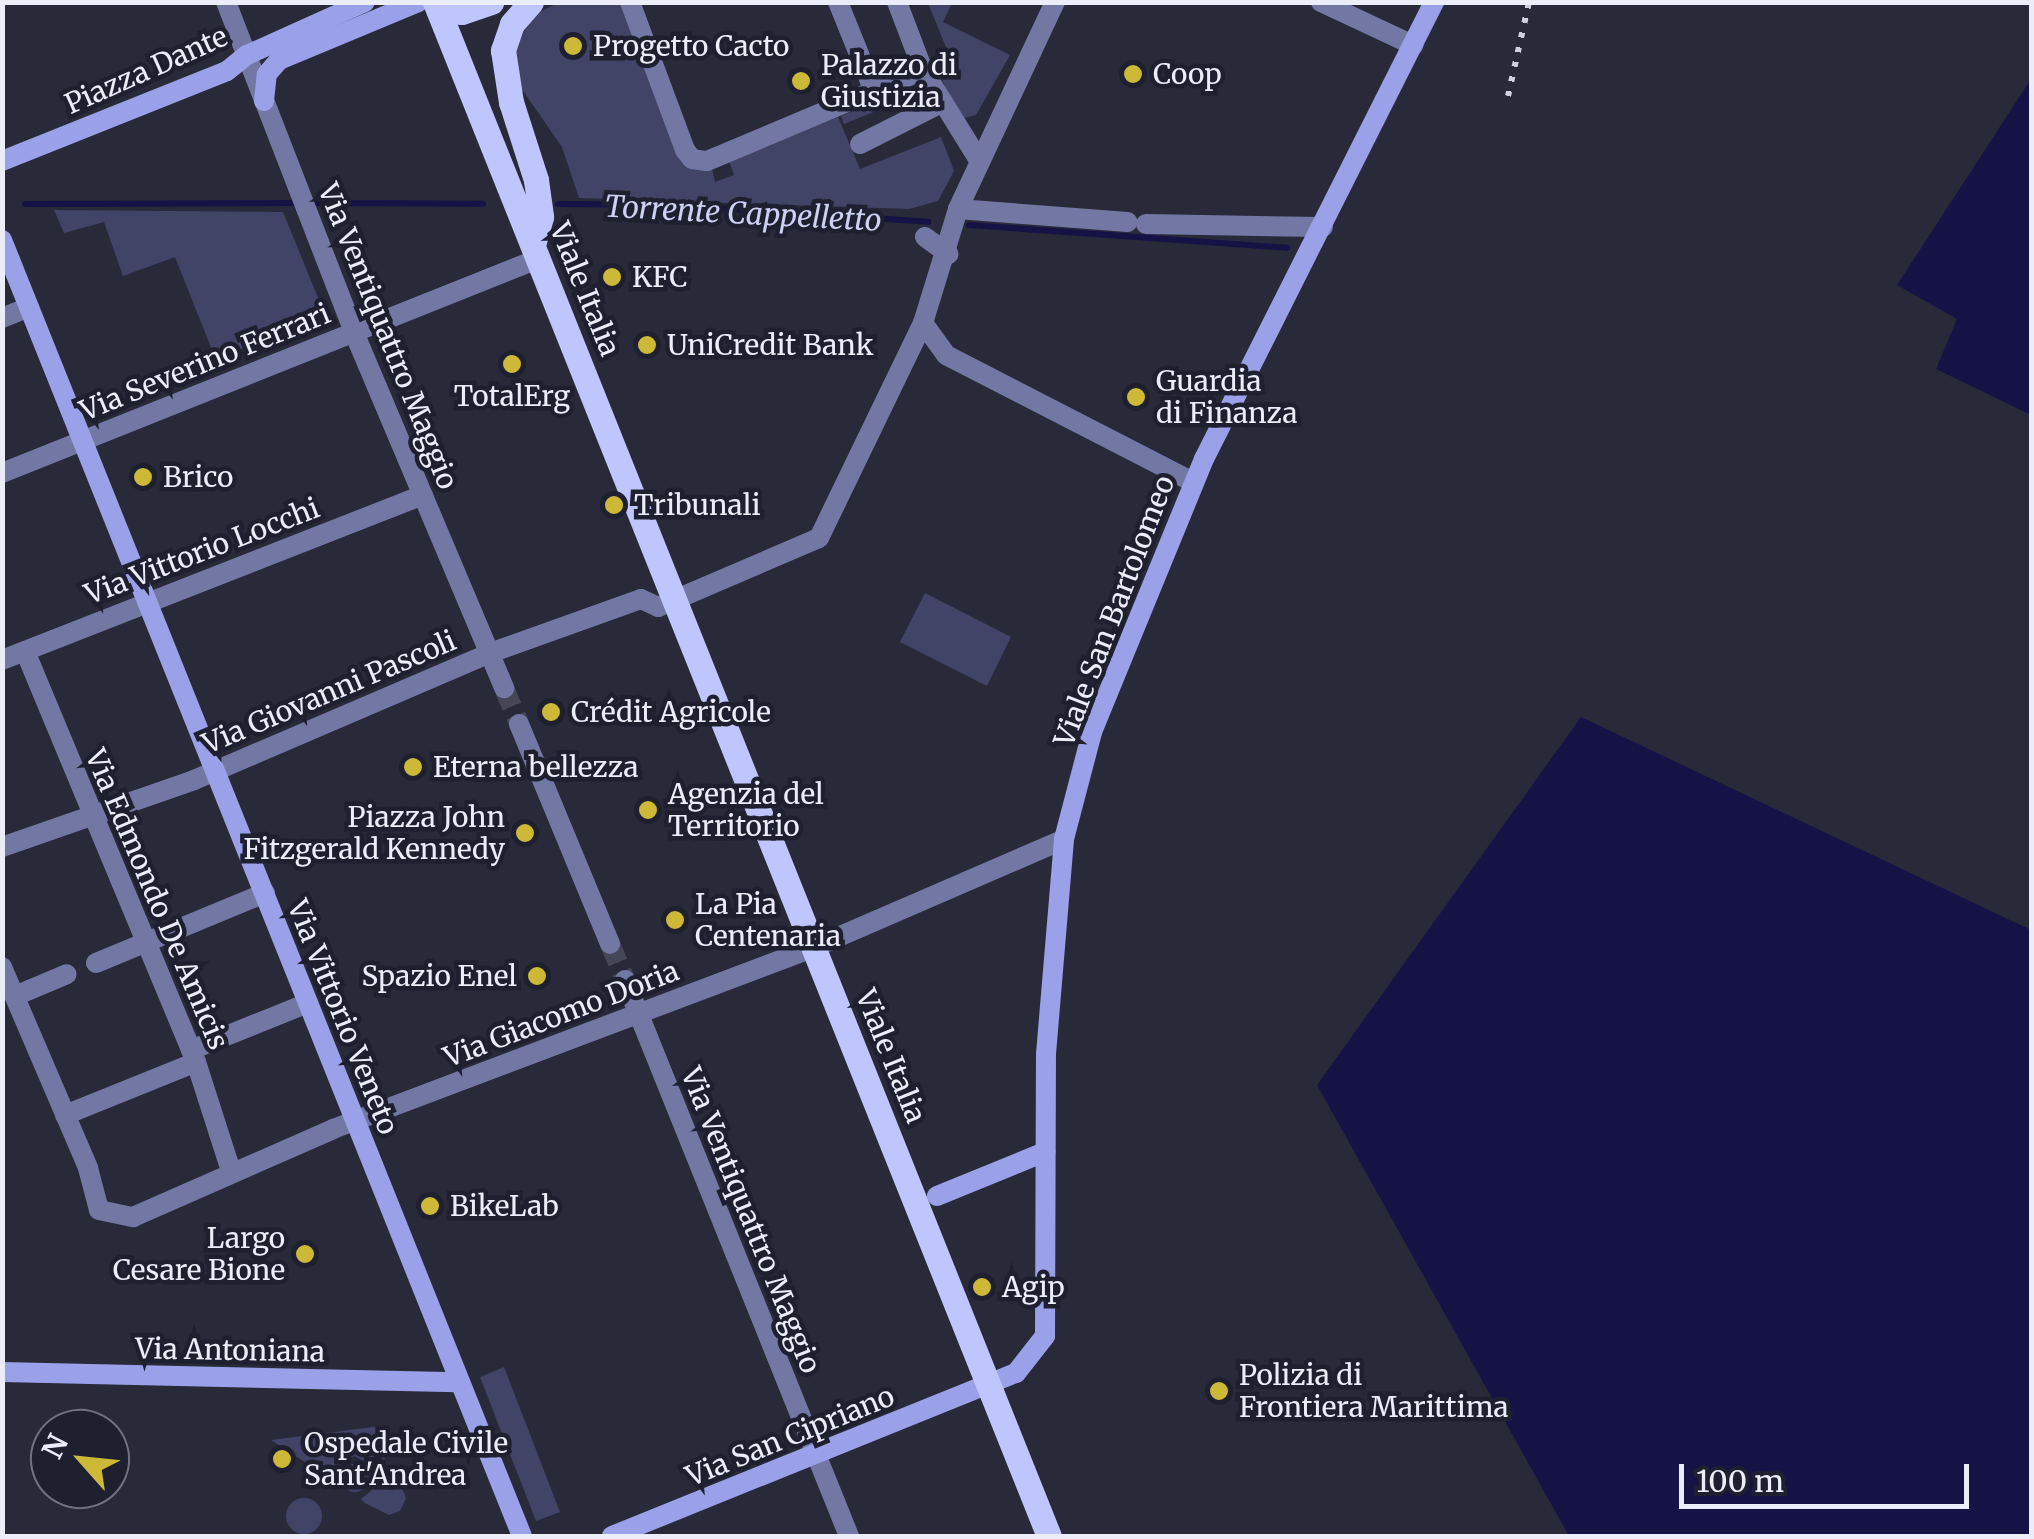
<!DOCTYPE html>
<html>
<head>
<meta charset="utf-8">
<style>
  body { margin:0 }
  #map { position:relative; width:2034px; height:1539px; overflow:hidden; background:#282a3a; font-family:Merriweather,serif }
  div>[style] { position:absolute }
  .green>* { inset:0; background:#414467 }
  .round { border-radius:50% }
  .water>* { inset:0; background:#151245 }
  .stream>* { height:6px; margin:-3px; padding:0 3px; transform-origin:3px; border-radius:3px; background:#151245 }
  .street-tunnel>* { height:20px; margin-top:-10px; transform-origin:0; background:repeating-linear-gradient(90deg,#454756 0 20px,transparent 0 30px) }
  .street>* { height:20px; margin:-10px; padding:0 10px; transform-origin:10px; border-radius:10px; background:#7277a3 }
  .secondary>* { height:20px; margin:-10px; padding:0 10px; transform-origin:10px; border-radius:10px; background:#9aa1e8 }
  .primary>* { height:25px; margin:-12.5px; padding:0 12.5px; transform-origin:12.5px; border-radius:12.5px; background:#bfc6fd }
  .rail>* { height:6px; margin-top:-3px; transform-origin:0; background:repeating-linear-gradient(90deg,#d0d2dd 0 5px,transparent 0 15px) }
  .dots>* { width:28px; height:28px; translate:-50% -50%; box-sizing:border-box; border:5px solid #1e2030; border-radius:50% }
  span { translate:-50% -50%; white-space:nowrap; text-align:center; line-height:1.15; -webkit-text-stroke:9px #1e2030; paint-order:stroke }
  .poi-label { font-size:28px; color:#ebedf8 }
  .left { translate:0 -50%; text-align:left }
  .right { translate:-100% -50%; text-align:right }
  .street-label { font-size:28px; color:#ebedf8 }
  .water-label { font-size:30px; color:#ccd0f3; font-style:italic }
  .frame { position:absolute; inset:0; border:5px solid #ebedf8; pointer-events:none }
  .north { position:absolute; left:30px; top:1409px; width:100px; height:100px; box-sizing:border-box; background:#1e2030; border:2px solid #707280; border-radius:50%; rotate:297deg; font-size:28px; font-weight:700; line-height:40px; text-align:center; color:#ebedf8 }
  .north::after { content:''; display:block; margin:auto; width:35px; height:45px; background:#ceb837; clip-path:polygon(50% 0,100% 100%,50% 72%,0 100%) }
  .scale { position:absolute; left:1679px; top:1464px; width:290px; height:45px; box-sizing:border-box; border:5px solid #ebedf8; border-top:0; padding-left:12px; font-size:30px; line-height:35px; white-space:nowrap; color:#ebedf8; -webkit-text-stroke:8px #1e2030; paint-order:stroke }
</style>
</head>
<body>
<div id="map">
  <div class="green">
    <i style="clip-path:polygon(558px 3px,623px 3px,679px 153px,712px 169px,715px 182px,734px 175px,729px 161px,838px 117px,860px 169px,941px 137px,954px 171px,938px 201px,909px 209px,579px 198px,562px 147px,521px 88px,514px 55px,531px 16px)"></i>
    <i style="clip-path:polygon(928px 3px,952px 3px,943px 22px,1010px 55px,976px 115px,965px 118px,952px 105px,934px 58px,948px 52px)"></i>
    <i style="clip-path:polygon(913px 87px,921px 90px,928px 107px,924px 109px,918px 94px,844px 124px,841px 116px)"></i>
    <i style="clip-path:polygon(54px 210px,283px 212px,321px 305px,318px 316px,216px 360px,175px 257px,123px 276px,104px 222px,64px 233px)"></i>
    <i style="clip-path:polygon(925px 593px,1011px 637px,987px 686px,900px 642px)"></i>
    <i style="clip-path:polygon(504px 1367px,560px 1512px,536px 1521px,480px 1377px)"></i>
    <i style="clip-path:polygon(381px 1426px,385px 1459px,373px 1467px,355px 1456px,343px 1460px,334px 1481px,271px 1440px)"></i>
    <i class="round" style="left:341px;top:1464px;width:28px;height:28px"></i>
    <i style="clip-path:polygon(395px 1472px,406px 1498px,400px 1511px,389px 1515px,365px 1503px,361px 1499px,371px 1491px,376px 1473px)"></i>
    <i class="round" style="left:286px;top:1498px;width:36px;height:36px"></i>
  </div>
  <div class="water">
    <i style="clip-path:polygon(2031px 79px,2032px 415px,2031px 415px,1936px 369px,1957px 319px,1897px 285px)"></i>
    <i style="clip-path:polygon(1581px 717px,2031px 930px,2031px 1536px,1569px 1536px,1317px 1085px)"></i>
  </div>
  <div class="stream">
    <i style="left:317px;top:203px;width:166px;rotate:0.3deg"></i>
    <i style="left:25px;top:204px;width:268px;rotate:-0.2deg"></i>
    <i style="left:558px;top:204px;width:110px;rotate:0.5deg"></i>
    <i style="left:668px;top:205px;width:261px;rotate:3.7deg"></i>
    <i style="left:969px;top:225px;width:319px;rotate:4.1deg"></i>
  </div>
  <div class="street-tunnel">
    <i style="left:504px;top:688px;width:39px;rotate:67deg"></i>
    <i style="left:610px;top:944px;width:39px;rotate:67deg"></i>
  </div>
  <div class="street">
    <i style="left:226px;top:2px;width:352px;rotate:68.8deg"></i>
    <i style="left:353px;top:330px;width:389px;rotate:67.1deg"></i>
    <i style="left:630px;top:2px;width:158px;rotate:69.6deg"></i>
    <i style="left:685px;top:150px;width:11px;rotate:52deg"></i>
    <i style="left:692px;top:159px;width:15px;rotate:8deg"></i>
    <i style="left:707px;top:161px;width:234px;rotate:-22.8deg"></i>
    <i style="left:838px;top:2px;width:96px;rotate:68deg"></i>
    <i style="left:897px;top:2px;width:73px;rotate:69.1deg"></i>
    <i style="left:923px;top:70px;width:108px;rotate:58.2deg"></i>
    <i style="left:1321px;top:2px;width:102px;rotate:25.1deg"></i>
    <i style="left:860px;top:144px;width:93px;rotate:-26.8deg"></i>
    <i style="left:958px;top:209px;width:170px;rotate:4.4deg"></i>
    <i style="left:1146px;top:224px;width:177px;rotate:1deg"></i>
    <i style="left:925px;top:237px;width:29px;rotate:36deg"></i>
    <i style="left:2px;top:318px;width:29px;rotate:-22deg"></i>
    <i style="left:923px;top:323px;width:39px;rotate:54deg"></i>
    <i style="left:946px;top:355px;width:278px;rotate:27.2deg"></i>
    <i style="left:2px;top:473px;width:579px;rotate:-21.78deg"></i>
    <i style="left:25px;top:651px;width:445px;rotate:67.4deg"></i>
    <i style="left:196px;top:1062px;width:114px;rotate:72.2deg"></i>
    <i style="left:2px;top:660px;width:452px;rotate:-21.4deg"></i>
    <i style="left:519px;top:724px;width:238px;rotate:67.5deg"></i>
    <i style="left:2px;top:847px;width:203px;rotate:-19.2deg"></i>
    <i style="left:194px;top:780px;width:322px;rotate:-23.2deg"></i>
    <i style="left:490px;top:653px;width:160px;rotate:-19.7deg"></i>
    <i style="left:641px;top:599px;width:19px;rotate:25deg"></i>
    <i style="left:658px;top:607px;width:175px;rotate:-23.2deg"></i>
    <i style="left:819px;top:538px;width:239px;rotate:-64.2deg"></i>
    <i style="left:923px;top:323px;width:119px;rotate:-72.9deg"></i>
    <i style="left:958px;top:209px;width:229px;rotate:-64.9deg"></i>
    <i style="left:96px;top:963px;width:183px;rotate:-22.5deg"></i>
    <i style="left:2px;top:967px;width:219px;rotate:66.8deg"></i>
    <i style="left:88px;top:1168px;width:43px;rotate:75.3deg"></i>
    <i style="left:99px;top:1210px;width:35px;rotate:12deg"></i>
    <i style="left:133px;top:1217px;width:219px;rotate:-23.7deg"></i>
    <i style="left:333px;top:1129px;width:515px;rotate:-20.69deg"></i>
    <i style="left:815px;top:947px;width:271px;rotate:-23.4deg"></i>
    <i style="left:625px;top:980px;width:599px;rotate:68.06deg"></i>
    <i style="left:15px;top:996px;width:56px;rotate:-22.9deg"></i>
    <i style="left:191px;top:1050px;width:126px;rotate:-21.9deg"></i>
    <i style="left:65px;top:1115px;width:141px;rotate:-22deg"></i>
  </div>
  <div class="secondary">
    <i style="left:264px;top:101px;width:27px;rotate:-84deg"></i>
    <i style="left:267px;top:74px;width:18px;rotate:-49deg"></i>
    <i style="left:279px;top:60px;width:151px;rotate:-22.6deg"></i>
    <i style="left:2px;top:161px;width:242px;rotate:-21.8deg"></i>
    <i style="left:227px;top:71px;width:26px;rotate:-39deg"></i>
    <i style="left:247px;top:55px;width:129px;rotate:-24.2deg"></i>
    <i style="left:2px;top:240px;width:1396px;rotate:68.14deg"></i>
    <i style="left:937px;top:1196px;width:117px;rotate:-22.2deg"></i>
    <i style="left:2px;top:1372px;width:455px;rotate:1.3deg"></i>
    <i style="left:612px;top:1536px;width:436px;rotate:-22deg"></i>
    <i style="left:1016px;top:1373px;width:47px;rotate:-51.9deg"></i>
    <i style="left:1045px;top:1336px;width:282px;rotate:-89.8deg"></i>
    <i style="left:1046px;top:1054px;width:216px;rotate:-85.2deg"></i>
    <i style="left:1064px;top:839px;width:111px;rotate:-75.3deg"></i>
    <i style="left:1092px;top:732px;width:295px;rotate:-67.7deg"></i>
    <i style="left:1204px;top:459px;width:512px;rotate:-63.28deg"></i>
  </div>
  <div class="primary">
    <i style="left:435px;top:2px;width:1652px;rotate:68.19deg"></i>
    <i style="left:531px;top:2px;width:29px;rotate:131deg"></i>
    <i style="left:512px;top:24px;width:28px;rotate:109deg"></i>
    <i style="left:503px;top:50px;width:53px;rotate:81.3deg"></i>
    <i style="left:511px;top:102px;width:82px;rotate:72.2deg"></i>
    <i style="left:536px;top:180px;width:37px;rotate:82deg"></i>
    <i style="left:541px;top:217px;width:25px;rotate:106deg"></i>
    <i style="left:439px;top:10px;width:23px;rotate:5deg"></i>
    <i style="left:462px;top:12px;width:31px;rotate:-19deg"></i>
  </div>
  <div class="rail">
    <i style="left:1508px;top:96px;width:96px;rotate:-77.4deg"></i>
  </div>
  <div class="dots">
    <i style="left:573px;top:46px;background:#ceb837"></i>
    <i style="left:1133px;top:74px;background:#ceb837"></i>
    <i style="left:801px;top:81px;background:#ceb837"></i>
    <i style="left:612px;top:277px;background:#ceb837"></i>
    <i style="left:647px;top:345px;background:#ceb837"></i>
    <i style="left:512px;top:364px;background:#ceb837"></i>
    <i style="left:1136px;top:397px;background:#ceb837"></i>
    <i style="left:143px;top:477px;background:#ceb837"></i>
    <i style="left:614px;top:505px;background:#ceb837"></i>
    <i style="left:551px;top:712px;background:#ceb837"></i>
    <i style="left:413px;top:767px;background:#ceb837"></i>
    <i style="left:648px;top:810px;background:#ceb837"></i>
    <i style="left:525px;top:833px;background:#ceb837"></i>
    <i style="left:675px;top:920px;background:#ceb837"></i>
    <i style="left:537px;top:976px;background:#ceb837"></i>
    <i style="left:430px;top:1206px;background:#ceb837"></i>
    <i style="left:305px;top:1254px;background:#ceb837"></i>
    <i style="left:982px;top:1287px;background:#ceb837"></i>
    <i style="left:1219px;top:1391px;background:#ceb837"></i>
    <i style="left:282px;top:1459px;background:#ceb837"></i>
  </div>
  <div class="poi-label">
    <span class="left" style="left:593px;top:46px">Progetto Cacto</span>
    <span class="left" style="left:821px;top:81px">Palazzo di<br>Giustizia</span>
    <span class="left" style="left:1153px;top:74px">Coop</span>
    <span class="left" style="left:632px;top:277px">KFC</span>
    <span class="left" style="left:667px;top:345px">UniCredit Bank</span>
    <span class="left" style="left:1156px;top:397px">Guardia<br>di Finanza</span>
    <span style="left:512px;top:396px">TotalErg</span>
    <span class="left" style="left:163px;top:477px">Brico</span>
    <span class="left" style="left:634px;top:505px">Tribunali</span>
    <span class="left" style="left:571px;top:712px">Crédit Agricole</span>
    <span class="left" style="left:433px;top:767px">Eterna bellezza</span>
    <span class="left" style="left:668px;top:810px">Agenzia del<br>Territorio</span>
    <span class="right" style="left:505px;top:833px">Piazza John<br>Fitzgerald Kennedy</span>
    <span class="left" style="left:695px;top:920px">La Pia<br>Centenaria</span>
    <span class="right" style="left:517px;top:976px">Spazio Enel</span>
    <span class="left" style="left:450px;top:1206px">BikeLab</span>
    <span class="right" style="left:285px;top:1254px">Largo<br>Cesare Bione</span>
    <span class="left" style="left:1002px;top:1287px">Agip</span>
    <span class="left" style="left:1239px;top:1391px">Polizia di<br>Frontiera Marittima</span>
    <span class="left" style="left:304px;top:1459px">Ospedale Civile<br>Sant'Andrea</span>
  </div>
  <div class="street-label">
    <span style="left:146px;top:70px;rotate:-24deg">Piazza Dante</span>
    <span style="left:585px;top:289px;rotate:68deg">Viale Italia</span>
    <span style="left:388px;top:336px;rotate:68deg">Via Ventiquattro Maggio</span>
    <span style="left:205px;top:362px;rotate:-22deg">Via Severino Ferrari</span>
    <span style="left:202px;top:551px;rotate:-21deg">Via Vittorio Locchi</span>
    <span style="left:1114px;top:611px;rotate:-69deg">Viale San Bartolomeo</span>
    <span style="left:329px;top:692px;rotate:-23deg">Via Giovanni Pascoli</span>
    <span style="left:157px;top:899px;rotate:67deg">Via Edmondo De Amicis</span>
    <span style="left:561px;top:1014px;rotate:-21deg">Via Giacomo Doria</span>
    <span style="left:343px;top:1017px;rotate:68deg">Via Vittorio Veneto</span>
    <span style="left:891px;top:1056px;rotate:68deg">Viale Italia</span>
    <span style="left:751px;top:1220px;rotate:68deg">Via Ventiquattro Maggio</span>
    <span style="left:230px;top:1350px;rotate:1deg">Via Antoniana</span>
    <span style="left:790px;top:1436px;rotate:-22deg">Via San Cipriano</span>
  </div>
  <div class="water-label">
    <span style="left:743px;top:213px;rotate:3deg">Torrente Cappelletto</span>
  </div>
  <div class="frame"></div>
  <div class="north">N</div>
  <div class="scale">100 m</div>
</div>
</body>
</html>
